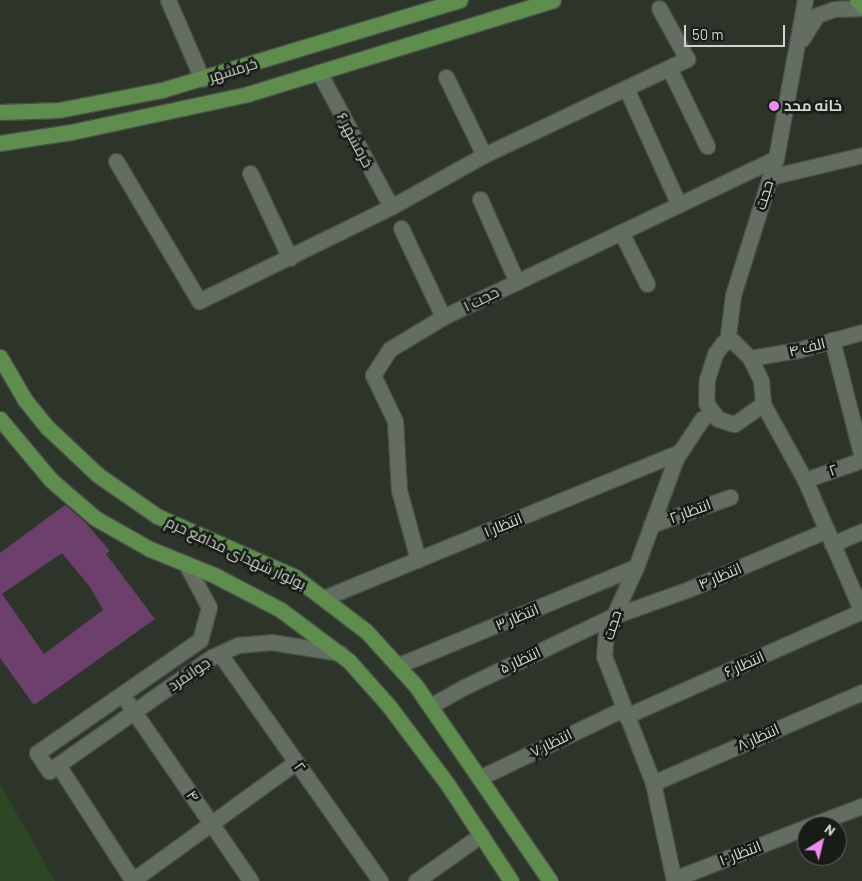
<!DOCTYPE html>
<html>
<head>
<meta charset="utf-8">
<style>
  body { margin:0 }
  #map { position:relative; width:862px; height:881px; overflow:hidden; background:#2d352b; font-family:Barlow,Cairo,sans-serif }
  div>[style] { position:absolute }
  .green>* { inset:0; background:#2d4724 }
  .building>* { inset:0; background:#6c3f6c }
  .roads { filter:drop-shadow(1px 0 #495148) drop-shadow(-1px 0 #495148) drop-shadow(0 1px #495148) drop-shadow(0 -1px #495148) }
  .minor>* { height:15px; margin:-7.5px; padding:0 7.5px; transform-origin:7.5px; border-radius:7.5px; background:#646d61 }
  .major>* { height:15px; margin:-7.5px; padding:0 7.5px; transform-origin:7.5px; border-radius:7.5px; background:#5e8d4d }
  .dots>* { width:14px; height:14px; translate:-50% -50%; box-sizing:border-box; border:2px solid #181c17; border-radius:50% }
  span { translate:-50% -50%; white-space:nowrap; text-align:center; line-height:1.15; -webkit-text-stroke:5px #181c17; paint-order:stroke }
  .street-label { font-size:15px; color:#d0d5cf }
  .poi-label { font-size:15px; color:#d0d5cf; font-weight:700 }
  .left { translate:0 -50%; text-align:left }
  .north { position:absolute; left:797px; top:816px; width:50px; height:50px; box-sizing:border-box; background:#181c17; border:1px solid #626661; border-radius:50%; rotate:36deg; font-size:14px; font-weight:700; line-height:20px; text-align:center; color:#d0d5cf }
  .north::after { content:''; display:block; margin:auto; width:18px; height:22px; background:#f28af3; clip-path:polygon(50% 0,100% 100%,50% 72%,0 100%) }
  .scale { position:absolute; left:684px; top:25px; width:101px; height:22px; box-sizing:border-box; border:2px solid #d0d5cf; border-top:0; padding-left:6px; font-size:15px; line-height:18px; white-space:nowrap; color:#d0d5cf; -webkit-text-stroke:4px #181c17; paint-order:stroke }
</style>
</head>
<body>
<div id="map">
  <div class="green">
    <i style="clip-path:polygon(0 784px,55px 881px,0 881px)"></i>
  </div>
  <div class="building">
    <i style="clip-path:polygon(evenodd,65px 505px,85px 522px,110px 551px,106px 554px,155px 619px,34px 705px,0 658px,0 553px,65px 505px,62px 553px,90px 587px,103px 610px,44px 654px,2px 594px,62px 553px)"></i>
  </div>
  <div class="roads">
    <div class="minor">
      <i style="left:168px;top:0;width:86px;rotate:66.7deg"></i>
      <i style="left:802px;top:39px;width:28px;rotate:-58deg"></i>
      <i style="left:817px;top:15px;width:18px;rotate:-19deg"></i>
      <i style="left:834px;top:9px;width:28px;rotate:-2deg"></i>
      <i style="left:669px;top:68px;width:87px;rotate:64deg"></i>
      <i style="left:319px;top:72px;width:153px;rotate:61.9deg"></i>
      <i style="left:446px;top:77px;width:87px;rotate:64deg"></i>
      <i style="left:626px;top:88px;width:128px;rotate:65.6deg"></i>
      <i style="left:116px;top:161px;width:163px;rotate:59.3deg"></i>
      <i style="left:199px;top:301px;width:214px;rotate:-26.1deg"></i>
      <i style="left:391px;top:207px;width:107px;rotate:-29.2deg"></i>
      <i style="left:484px;top:155px;width:225px;rotate:-25.3deg"></i>
      <i style="left:687px;top:59px;width:58px;rotate:-118.8deg"></i>
      <i style="left:250px;top:173px;width:94px;rotate:64.8deg"></i>
      <i style="left:770px;top:177px;width:95px;rotate:-13.4deg"></i>
      <i style="left:480px;top:199px;width:91px;rotate:66deg"></i>
      <i style="left:401px;top:228px;width:98px;rotate:64.7deg"></i>
      <i style="left:621px;top:232px;width:58px;rotate:63.4deg"></i>
      <i style="left:832px;top:340px;width:122px;rotate:75.7deg"></i>
      <i style="left:733px;top:341px;width:24px;rotate:45deg"></i>
      <i style="left:750px;top:358px;width:25px;rotate:64deg"></i>
      <i style="left:761px;top:381px;width:23px;rotate:85deg"></i>
      <i style="left:763px;top:404px;width:35px;rotate:145deg"></i>
      <i style="left:734px;top:424px;width:17px;rotate:-163deg"></i>
      <i style="left:718px;top:419px;width:20px;rotate:-127deg"></i>
      <i style="left:706px;top:403px;width:24px;rotate:-88deg"></i>
      <i style="left:707px;top:379px;width:26px;rotate:-72deg"></i>
      <i style="left:715px;top:354px;width:14px;rotate:-54deg"></i>
      <i style="left:723px;top:343px;width:10px;rotate:-11deg"></i>
      <i style="left:727px;top:342px;width:47px;rotate:-82.7deg"></i>
      <i style="left:733px;top:295px;width:144px;rotate:-72.6deg"></i>
      <i style="left:776px;top:158px;width:161px;rotate:-79.6deg"></i>
      <i style="left:750px;top:358px;width:49px;rotate:-9.5deg"></i>
      <i style="left:798px;top:350px;width:66px;rotate:-15.7deg"></i>
      <i style="left:763px;top:404px;width:87px;rotate:61.1deg"></i>
      <i style="left:805px;top:480px;width:144px;rotate:66.6deg"></i>
      <i style="left:805px;top:480px;width:60px;rotate:-19.3deg"></i>
      <i style="left:651px;top:525px;width:84px;rotate:-19.5deg"></i>
      <i style="left:832px;top:544px;width:33px;rotate:-23deg"></i>
      <i style="left:418px;top:560px;width:73px;rotate:-105.2deg"></i>
      <i style="left:399px;top:490px;width:69px;rotate:-93.3deg"></i>
      <i style="left:395px;top:421px;width:51px;rotate:-115.6deg"></i>
      <i style="left:373px;top:375px;width:31px;rotate:-57deg"></i>
      <i style="left:390px;top:349px;width:62px;rotate:-31.1deg"></i>
      <i style="left:443px;top:317px;width:369px;rotate:-25.5deg"></i>
      <i style="left:186px;top:564px;width:49px;rotate:61.9deg"></i>
      <i style="left:209px;top:607px;width:34px;rotate:105deg"></i>
      <i style="left:200px;top:640px;width:198px;rotate:145.3deg"></i>
      <i style="left:37px;top:753px;width:22px;rotate:56deg"></i>
      <i style="left:49px;top:771px;width:199px;rotate:-35deg"></i>
      <i style="left:212px;top:657px;width:29px;rotate:-25deg"></i>
      <i style="left:238px;top:645px;width:33px;rotate:-5deg"></i>
      <i style="left:271px;top:642px;width:70px;rotate:9.1deg"></i>
      <i style="left:326px;top:597px;width:383px;rotate:-22.3deg"></i>
      <i style="left:220px;top:654px;width:278px;rotate:54.8deg"></i>
      <i style="left:399px;top:665px;width:256px;rotate:-22.5deg"></i>
      <i style="left:128px;top:703px;width:216px;rotate:55.4deg"></i>
      <i style="left:430px;top:706px;width:37px;rotate:-29deg"></i>
      <i style="left:462px;top:688px;width:165px;rotate:-25.5deg"></i>
      <i style="left:611px;top:617px;width:83px;rotate:-19.7deg"></i>
      <i style="left:689px;top:589px;width:150px;rotate:-23.1deg"></i>
      <i style="left:626px;top:716px;width:258px;rotate:-24deg"></i>
      <i style="left:58px;top:765px;width:138px;rotate:57.1deg"></i>
      <i style="left:479px;top:778px;width:160px;rotate:-25.6deg"></i>
      <i style="left:653px;top:783px;width:228px;rotate:-23.5deg"></i>
      <i style="left:809px;top:826px;width:57px;rotate:-20.7deg"></i>
      <i style="left:674px;top:879px;width:143px;rotate:-21.4deg"></i>
      <i style="left:133px;top:880px;width:201px;rotate:-35.9deg"></i>
      <i style="left:416px;top:881px;width:80px;rotate:-35.3deg"></i>
      <i style="left:674px;top:881px;width:100px;rotate:-102.1deg"></i>
      <i style="left:653px;top:783px;width:136px;rotate:-111.1deg"></i>
      <i style="left:604px;top:656px;width:23px;rotate:-85deg"></i>
      <i style="left:606px;top:633px;width:72px;rotate:-65.6deg"></i>
      <i style="left:636px;top:567px;width:116px;rotate:-69.8deg"></i>
      <i style="left:676px;top:458px;width:47px;rotate:-56.3deg"></i>
      <i style="left:702px;top:419px;width:13px;rotate:-32deg"></i>
    </div>
    <div class="major">
      <i style="left:857px;top:0;width:8px;rotate:50deg"></i>
      <i style="left:0;top:112px;width:59px;rotate:-1.9deg"></i>
      <i style="left:59px;top:110px;width:105px;rotate:-11deg"></i>
      <i style="left:162px;top:90px;width:311px;rotate:-16.8deg"></i>
      <i style="left:0;top:143px;width:72px;rotate:-8.8deg"></i>
      <i style="left:71px;top:132px;width:181px;rotate:-12.1deg"></i>
      <i style="left:248px;top:94px;width:319px;rotate:-17.1deg"></i>
      <i style="left:0;top:357px;width:50px;rotate:59.8deg"></i>
      <i style="left:25px;top:400px;width:35px;rotate:51deg"></i>
      <i style="left:47px;top:427px;width:70px;rotate:43.3deg"></i>
      <i style="left:98px;top:475px;width:72px;rotate:34.8deg"></i>
      <i style="left:157px;top:516px;width:151px;rotate:23.8deg"></i>
      <i style="left:295px;top:577px;width:89px;rotate:37.3deg"></i>
      <i style="left:366px;top:631px;width:74px;rotate:47.7deg"></i>
      <i style="left:416px;top:686px;width:237px;rotate:55.5deg"></i>
      <i style="left:0;top:419px;width:80px;rotate:50.1deg"></i>
      <i style="left:51px;top:480px;width:58px;rotate:40.8deg"></i>
      <i style="left:95px;top:518px;width:63px;rotate:29.4deg"></i>
      <i style="left:150px;top:549px;width:69px;rotate:22.1deg"></i>
      <i style="left:214px;top:575px;width:76px;rotate:27.6deg"></i>
      <i style="left:281px;top:610px;width:85px;rotate:36.9deg"></i>
      <i style="left:349px;top:661px;width:60px;rotate:48.4deg"></i>
      <i style="left:389px;top:706px;width:99px;rotate:53.2deg"></i>
      <i style="left:448px;top:785px;width:115px;rotate:56.7deg"></i>
    </div>
  </div>
  <div class="dots">
    <i style="left:774px;top:106px;background:#f28af3"></i>
  </div>
  <div class="street-label">
    <span style="left:233px;top:70px;rotate:-17deg">خرمشهر</span>
    <span style="left:355px;top:140px;rotate:62deg">خرمشهر ۶</span>
    <span style="left:764px;top:195px;rotate:-73deg">حجت</span>
    <span style="left:481px;top:299px;rotate:-26deg">حجت ۱</span>
    <span style="left:807px;top:347px;rotate:-14deg">۴ الف</span>
    <span style="left:833px;top:470px;rotate:-19deg">۲</span>
    <span style="left:690px;top:511px;rotate:-20deg">انتظار ۲</span>
    <span style="left:503px;top:525px;rotate:-22deg">انتظار ۱</span>
    <span style="left:236px;top:553px;rotate:25deg">بولوار شهدای مدافع حرم</span>
    <span style="left:720px;top:576px;rotate:-23deg">انتظار ۴</span>
    <span style="left:517px;top:617px;rotate:-23deg">انتظار ۳</span>
    <span style="left:612px;top:625px;rotate:-73deg">حجت</span>
    <span style="left:520px;top:660px;rotate:-25deg">انتظار ۵</span>
    <span style="left:744px;top:664px;rotate:-24deg">انتظار ۶</span>
    <span style="left:189px;top:674px;rotate:-34deg">جوانمرد</span>
    <span style="left:758px;top:737px;rotate:-24deg">انتظار ۸</span>
    <span style="left:551px;top:743px;rotate:-26deg">انتظار ۷</span>
    <span style="left:300px;top:767px;rotate:55deg">۲</span>
    <span style="left:193px;top:796px;rotate:56deg">۴</span>
    <span style="left:740px;top:853px;rotate:-21deg">انتظار ۱۰</span>
  </div>
  <div class="poi-label">
    <span class="left" style="left:784px;top:106px">خانه محد</span>
  </div>
  <div class="north">N</div>
  <div class="scale">50 m</div>
</div>
</body>
</html>
